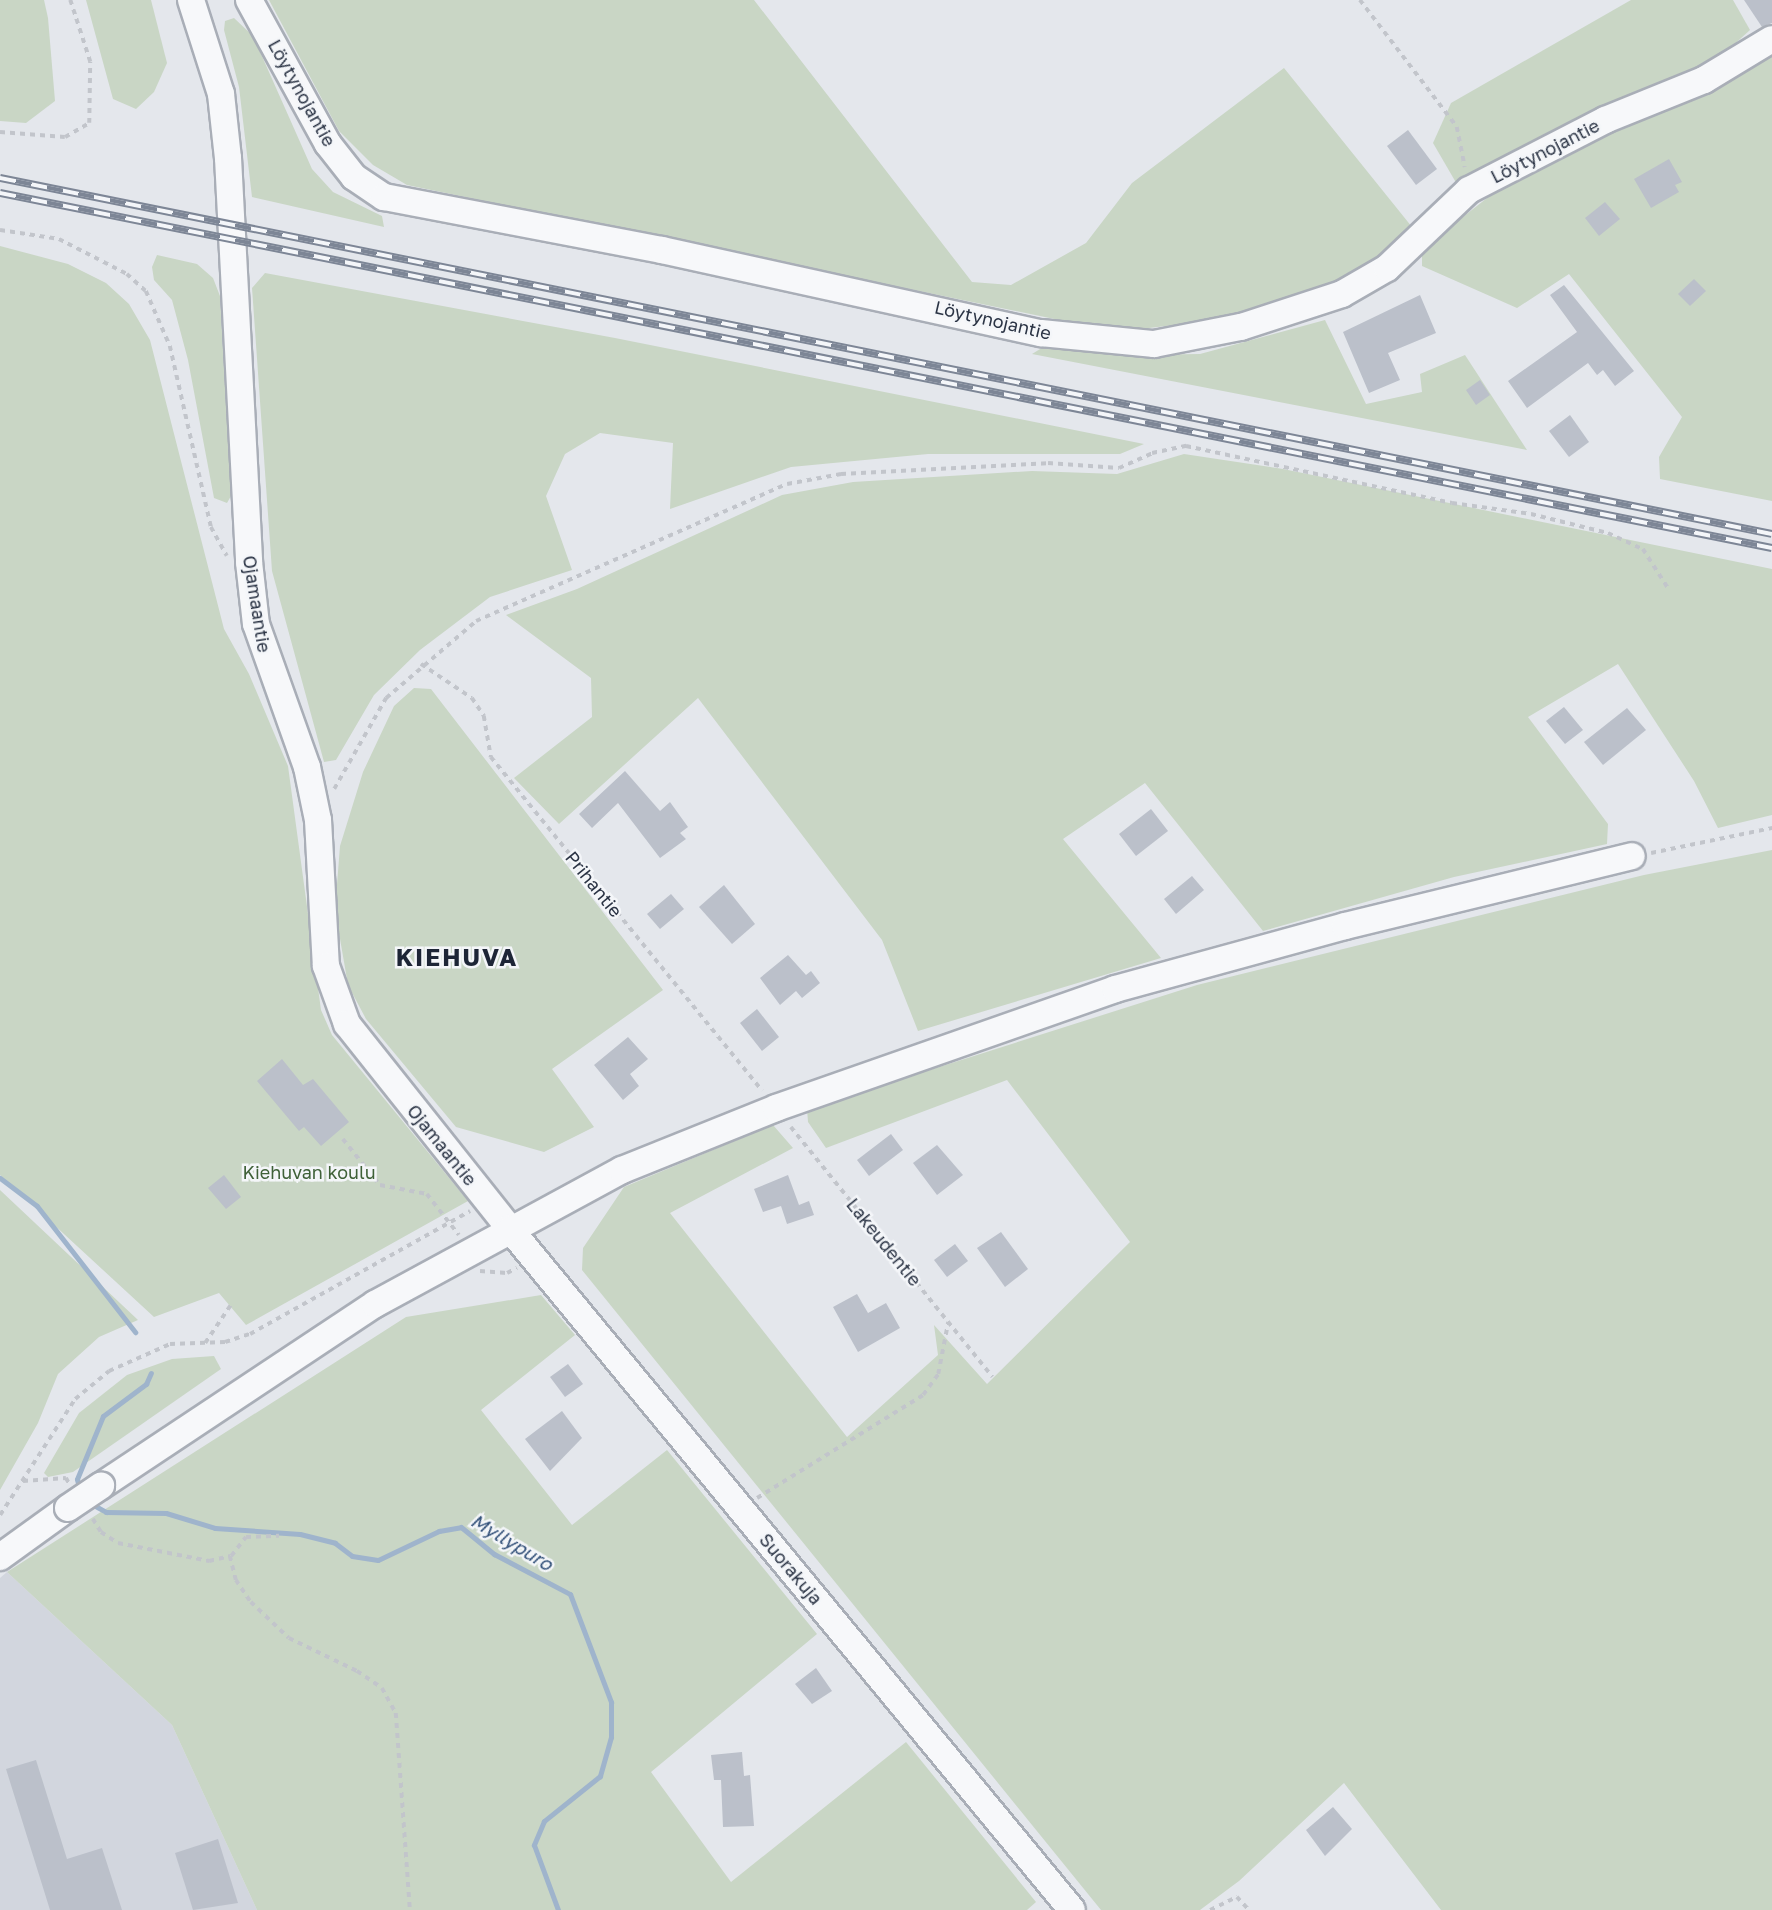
<!DOCTYPE html>
<html>
<head>
<meta charset="utf-8">
<style>
  body { margin:0 }
  #map { position:relative; width:1772px; height:1910px; overflow:hidden; background:#e4e7ec; font-family:"Golos Text",sans-serif }
  div>[style] { position:absolute }
  .built>* { inset:0; background:#d2d6de }
  .green>* { inset:0; background:#c9d6c5 }
  .stream>* { height:5px; margin:-2.5px; padding:0 2.5px; transform-origin:2.5px; border-radius:2.5px; background:#9fb4cc }
  .building>* { inset:0; background:#bbc0ca }
  .path>* { height:3.5px; margin-top:-1.75px; transform-origin:0; background:repeating-linear-gradient(90deg,#c2c5cb 0 5px,transparent 0 10px) }
  .roads { filter:drop-shadow(2px 0 #a9aeb7) drop-shadow(-2px 0 #a9aeb7) drop-shadow(0 2px #a9aeb7) drop-shadow(0 -2px #a9aeb7) }
  .minor>* { height:26px; margin:-13px; padding:0 13px; transform-origin:13px; border-radius:13px; background:#f7f8fa }
  .rail>* { height:8px; margin-top:-4px; transform-origin:0; background:repeating-linear-gradient(90deg,#f4f6f9 0 16px,#7d8696 0 32px); box-sizing:border-box; border-block:2px solid #7d8696 }
  .bridges { filter:drop-shadow(2px 0 #a9aeb7) drop-shadow(-2px 0 #a9aeb7) drop-shadow(0 2px #a9aeb7) drop-shadow(0 -2px #a9aeb7) }
  .minor-bridge>* { height:26px; margin:-13px; padding:0 13px; transform-origin:13px; border-radius:13px; background:#f7f8fa }
  span { translate:-50% -50%; white-space:nowrap; text-align:center; line-height:1.15; -webkit-text-stroke:5px #f4f6f9; paint-order:stroke }
  .street-label { font-size:18px; color:#2b3445 }
  .park-label { font-size:18px; color:#3f6138 }
  .water-label { font-size:19px; color:#34527a; font-style:italic }
  .district-label { font-size:24px; color:#1d2536; font-weight:700; letter-spacing:2px }
</style>
</head>
<body>
<div id="map">
  <div class="built">
    <i style="clip-path:polygon(7px 1572px,172px 1725px,257px 1910px,0 1910px,0 1578px)"></i>
  </div>
  <div class="green">
    <i style="clip-path:polygon(0 0,44px 0,48px 18px,55px 101px,26px 123px,0 121px)"></i>
    <i style="clip-path:polygon(86px 0,151px 0,167px 63px,154px 92px,136px 109px,113px 99px)"></i>
    <i style="clip-path:polygon(269px 0,754px 0,972px 282px,1011px 285px,1086px 243px,1132px 183px,1284px 68px,1412px 227px,1361px 271px,1317px 296px,1200px 322px,1132px 330px,1064px 321px,407px 185px,373px 165px,339px 131px)"></i>
    <i style="clip-path:polygon(1631px 0,1733px 0,1750px 30px,1706px 70px,1458px 186px,1433px 143px,1451px 103px)"></i>
    <i style="clip-path:polygon(234px 18px,253px 36px,312px 169px,333px 192px,382px 216px,384px 227px,252px 197px,239px 87px,224px 30px,225px 21px)"></i>
    <i style="clip-path:polygon(1772px 54px,1772px 501px,1660px 479px,1659px 457px,1682px 417px,1569px 274px,1517px 308px,1422px 266px,1422px 249px,1496px 191px,1613px 128px)"></i>
    <i style="clip-path:polygon(0 246px,68px 264px,106px 283px,129px 304px,150px 340px,224px 629px,249px 674px,288px 766px,321px 1010px,332px 1035px,468px 1201px,246px 1325px,219px 1293px,154px 1317px,0 1175px)"></i>
    <i style="clip-path:polygon(157px 255px,197px 264px,213px 278px,220px 296px,231px 496px,227px 503px,214px 498px,188px 360px,172px 300px,154px 280px,152px 267px)"></i>
    <i style="clip-path:polygon(265px 273px,615px 338px,1144px 444px,1120px 454px,928px 454px,791px 467px,670px 509px,673px 443px,600px 433px,565px 454px,546px 496px,572px 570px,490px 597px,420px 650px,374px 695px,336px 760px,324px 762px,272px 571px,252px 288px)"></i>
    <i style="clip-path:polygon(1325px 320px,1366px 404px,1422px 392px,1420px 374px,1465px 355px,1527px 450px,1032px 354px,1045px 346px,1130px 355px,1200px 354px)"></i>
    <i style="clip-path:polygon(1184px 454px,1283px 469px,1772px 569px,1772px 815px,1718px 828px,1694px 781px,1618px 664px,1528px 717px,1608px 824px,1607px 844px,1454px 877px,1263px 931px,1145px 783px,1063px 839px,1161px 958px,918px 1031px,882px 940px,698px 698px,559px 824px,514px 778px,592px 717px,591px 678px,506px 615px,577px 589px,782px 495px,853px 482px,1032px 471px,1117px 474px)"></i>
    <i style="clip-path:polygon(414px 688px,431px 689px,663px 990px,552px 1069px,594px 1127px,544px 1152px,456px 1127px,366px 1019px,348px 985px,335px 910px,340px 846px,363px 772px,394px 706px)"></i>
    <i style="clip-path:polygon(1772px 850px,1772px 1910px,1441px 1910px,1344px 1783px,1239px 1881px,1200px 1910px,1101px 1910px,582px 1270px,583px 1248px,624px 1187px,773px 1125px,793px 1148px,670px 1213px,847px 1437px,938px 1355px,934px 1325px,987px 1384px,1130px 1242px,1007px 1080px,826px 1148px,808px 1122px,807px 1109px,1197px 985px,1644px 875px)"></i>
    <i style="clip-path:polygon(0 1190px,138px 1320px,99px 1337px,58px 1374px,38px 1423px,0 1490px)"></i>
    <i style="clip-path:polygon(541px 1295px,575px 1335px,481px 1410px,572px 1525px,667px 1450px,817px 1634px,651px 1772px,731px 1882px,906px 1742px,1036px 1902px,1027px 1910px,257px 1910px,172px 1725px,7px 1572px,406px 1317px)"></i>
    <i style="clip-path:polygon(214px 1356px,221px 1369px,73px 1472px,48px 1477px,44px 1473px,79px 1413px,127px 1375px,172px 1359px)"></i>
  </div>
  <div class="stream">
    <i style="left:0;top:1178px;width:46px;rotate:37.1deg"></i>
    <i style="left:37px;top:1206px;width:160px;rotate:52.1deg"></i>
    <i style="left:80px;top:1492px;width:13px;rotate:-103deg"></i>
    <i style="left:77px;top:1479px;width:68px;rotate:-67.6deg"></i>
    <i style="left:103px;top:1416px;width:54px;rotate:-36.7deg"></i>
    <i style="left:146px;top:1384px;width:12px;rotate:-66deg"></i>
    <i style="left:88px;top:1502px;width:21px;rotate:29deg"></i>
    <i style="left:106px;top:1512px;width:60px;rotate:1deg"></i>
    <i style="left:166px;top:1513px;width:51px;rotate:17deg"></i>
    <i style="left:215px;top:1528px;width:85px;rotate:4deg"></i>
    <i style="left:300px;top:1534px;width:36px;rotate:14deg"></i>
    <i style="left:335px;top:1543px;width:21px;rotate:37deg"></i>
    <i style="left:352px;top:1556px;width:26px;rotate:9deg"></i>
    <i style="left:378px;top:1560px;width:68px;rotate:-25.4deg"></i>
    <i style="left:439px;top:1531px;width:22px;rotate:-10deg"></i>
    <i style="left:461px;top:1527px;width:43px;rotate:39.3deg"></i>
    <i style="left:494px;top:1554px;width:86px;rotate:27.8deg"></i>
    <i style="left:570px;top:1594px;width:116px;rotate:69.2deg"></i>
    <i style="left:611px;top:1702px;width:35px;rotate:90deg"></i>
    <i style="left:611px;top:1737px;width:41px;rotate:105.8deg"></i>
    <i style="left:600px;top:1776px;width:72px;rotate:141.2deg"></i>
    <i style="left:544px;top:1821px;width:26px;rotate:113deg"></i>
    <i style="left:534px;top:1845px;width:69px;rotate:69.7deg"></i>
  </div>
  <div class="building">
    <i style="clip-path:polygon(1744px 0,1772px 0,1772px 23px,1762px 27px)"></i>
    <i style="clip-path:polygon(1408px 130px,1437px 169px,1416px 185px,1387px 146px)"></i>
    <i style="clip-path:polygon(1669px 159px,1682px 182px,1675px 185px,1679px 192px,1651px 208px,1634px 179px)"></i>
    <i style="clip-path:polygon(1605px 202px,1620px 219px,1599px 236px,1585px 218px)"></i>
    <i style="clip-path:polygon(1694px 279px,1706px 291px,1690px 306px,1678px 294px)"></i>
    <i style="clip-path:polygon(1564px 285px,1634px 371px,1615px 386px,1603px 370px,1597px 375px,1588px 363px,1527px 408px,1508px 381px,1577px 332px,1550px 295px)"></i>
    <i style="clip-path:polygon(1420px 295px,1436px 333px,1388px 353px,1400px 380px,1369px 393px,1343px 332px)"></i>
    <i style="clip-path:polygon(1480px 380px,1490px 395px,1476px 405px,1466px 390px)"></i>
    <i style="clip-path:polygon(1570px 415px,1589px 442px,1569px 457px,1549px 431px)"></i>
    <i style="clip-path:polygon(1564px 707px,1583px 730px,1565px 744px,1546px 721px)"></i>
    <i style="clip-path:polygon(1627px 708px,1646px 730px,1603px 765px,1584px 742px)"></i>
    <i style="clip-path:polygon(625px 771px,660px 811px,670px 802px,688px 827px,680px 833px,686px 839px,660px 858px,618px 803px,592px 828px,579px 814px)"></i>
    <i style="clip-path:polygon(1151px 809px,1168px 831px,1136px 856px,1119px 834px)"></i>
    <i style="clip-path:polygon(1192px 876px,1204px 890px,1176px 914px,1164px 899px)"></i>
    <i style="clip-path:polygon(724px 885px,755px 924px,732px 944px,699px 907px)"></i>
    <i style="clip-path:polygon(671px 894px,684px 909px,660px 929px,647px 914px)"></i>
    <i style="clip-path:polygon(788px 955px,806px 975px,811px 971px,820px 983px,802px 998px,796px 991px,780px 1005px,760px 978px)"></i>
    <i style="clip-path:polygon(757px 1009px,779px 1037px,762px 1051px,740px 1023px)"></i>
    <i style="clip-path:polygon(628px 1037px,648px 1059px,630px 1074px,639px 1086px,623px 1100px,594px 1065px)"></i>
    <i style="clip-path:polygon(282px 1059px,303px 1085px,313px 1079px,349px 1122px,321px 1146px,304px 1127px,299px 1131px,257px 1081px)"></i>
    <i style="clip-path:polygon(891px 1134px,903px 1150px,869px 1176px,857px 1160px)"></i>
    <i style="clip-path:polygon(937px 1145px,963px 1175px,937px 1195px,913px 1163px)"></i>
    <i style="clip-path:polygon(224px 1175px,241px 1197px,226px 1209px,208px 1188px)"></i>
    <i style="clip-path:polygon(788px 1175px,799px 1205px,809px 1201px,814px 1215px,787px 1224px,781px 1206px,763px 1212px,754px 1189px)"></i>
    <i style="clip-path:polygon(1001px 1232px,1028px 1269px,1005px 1287px,977px 1248px)"></i>
    <i style="clip-path:polygon(955px 1244px,968px 1261px,947px 1277px,934px 1260px)"></i>
    <i style="clip-path:polygon(857px 1294px,868px 1313px,886px 1303px,900px 1328px,858px 1352px,833px 1307px)"></i>
    <i style="clip-path:polygon(568px 1364px,583px 1384px,565px 1397px,550px 1377px)"></i>
    <i style="clip-path:polygon(562px 1411px,582px 1438px,550px 1471px,525px 1439px)"></i>
    <i style="clip-path:polygon(816px 1668px,832px 1691px,812px 1704px,795px 1684px)"></i>
    <i style="clip-path:polygon(742px 1752px,744px 1776px,750px 1775px,754px 1826px,723px 1827px,721px 1780px,714px 1780px,711px 1755px)"></i>
    <i style="clip-path:polygon(36px 1760px,67px 1859px,102px 1848px,122px 1910px,50px 1910px,6px 1769px)"></i>
    <i style="clip-path:polygon(1333px 1807px,1352px 1829px,1325px 1856px,1306px 1830px)"></i>
    <i style="clip-path:polygon(218px 1839px,238px 1903px,193px 1910px,175px 1853px)"></i>
  </div>
  <div class="path">
    <i style="left:1360px;top:0;width:160px;rotate:52.6deg"></i>
    <i style="left:1457px;top:127px;width:41px;rotate:78.7deg"></i>
    <i style="left:0;top:132px;width:65px;rotate:4.4deg"></i>
    <i style="left:65px;top:137px;width:28px;rotate:-30deg"></i>
    <i style="left:89px;top:123px;width:61px;rotate:-89.1deg"></i>
    <i style="left:90px;top:62px;width:65px;rotate:-107.9deg"></i>
    <i style="left:0;top:230px;width:60px;rotate:8.7deg"></i>
    <i style="left:59px;top:239px;width:76px;rotate:27.2deg"></i>
    <i style="left:127px;top:274px;width:25px;rotate:42deg"></i>
    <i style="left:146px;top:291px;width:60px;rotate:66.4deg"></i>
    <i style="left:170px;top:346px;width:186px;rotate:77.2deg"></i>
    <i style="left:211px;top:527px;width:33px;rotate:61deg"></i>
    <i style="left:421px;top:664px;width:61px;rotate:33.7deg"></i>
    <i style="left:472px;top:698px;width:22px;rotate:56deg"></i>
    <i style="left:484px;top:716px;width:42px;rotate:80.3deg"></i>
    <i style="left:491px;top:757px;width:430px;rotate:50.9deg"></i>
    <i style="left:334px;top:789px;width:105px;rotate:-60.3deg"></i>
    <i style="left:386px;top:698px;width:118px;rotate:-40.5deg"></i>
    <i style="left:476px;top:621px;width:340px;rotate:-23.8deg"></i>
    <i style="left:787px;top:484px;width:55px;rotate:-10.5deg"></i>
    <i style="left:841px;top:474px;width:207px;rotate:-3deg"></i>
    <i style="left:1048px;top:463px;width:71px;rotate:4deg"></i>
    <i style="left:1119px;top:468px;width:36px;rotate:-24deg"></i>
    <i style="left:1152px;top:453px;width:35px;rotate:-12deg"></i>
    <i style="left:1186px;top:446px;width:272px;rotate:12.1deg"></i>
    <i style="left:1452px;top:503px;width:80px;rotate:7.9deg"></i>
    <i style="left:1531px;top:514px;width:79px;rotate:13.9deg"></i>
    <i style="left:1608px;top:533px;width:38px;rotate:25deg"></i>
    <i style="left:1643px;top:549px;width:46px;rotate:57.3deg"></i>
    <i style="left:1651px;top:853px;width:124px;rotate:-11.7deg"></i>
    <i style="left:791px;top:1127px;width:321px;rotate:51.1deg"></i>
    <i style="left:343px;top:1139px;width:59px;rotate:51.2deg"></i>
    <i style="left:380px;top:1185px;width:48px;rotate:10.8deg"></i>
    <i style="left:427px;top:1194px;width:52px;rotate:52deg"></i>
    <i style="left:480px;top:1271px;width:27px;rotate:4deg"></i>
    <i style="left:507px;top:1273px;width:11px;rotate:-27deg"></i>
    <i style="left:205px;top:1343px;width:48px;rotate:-56deg"></i>
    <i style="left:23px;top:1481px;width:43px;rotate:-4deg"></i>
    <i style="left:66px;top:1478px;width:6px;rotate:59deg"></i>
    <i style="left:757px;top:1498px;width:195px;rotate:-31.8deg"></i>
    <i style="left:923px;top:1395px;width:26px;rotate:-54deg"></i>
    <i style="left:938px;top:1374px;width:53px;rotate:-79.1deg"></i>
    <i style="left:0;top:1515px;width:138px;rotate:-57.1deg"></i>
    <i style="left:75px;top:1399px;width:44px;rotate:-39.5deg"></i>
    <i style="left:109px;top:1371px;width:67px;rotate:-23.9deg"></i>
    <i style="left:170px;top:1344px;width:55px;rotate:-2.1deg"></i>
    <i style="left:225px;top:1342px;width:26px;rotate:-18deg"></i>
    <i style="left:250px;top:1334px;width:252px;rotate:-29.2deg"></i>
    <i style="left:93px;top:1519px;width:15px;rotate:58deg"></i>
    <i style="left:101px;top:1532px;width:20px;rotate:33deg"></i>
    <i style="left:118px;top:1543px;width:93px;rotate:11.2deg"></i>
    <i style="left:209px;top:1561px;width:22px;rotate:-13deg"></i>
    <i style="left:230px;top:1556px;width:25px;rotate:76deg"></i>
    <i style="left:236px;top:1580px;width:27px;rotate:56deg"></i>
    <i style="left:251px;top:1602px;width:52px;rotate:43.5deg"></i>
    <i style="left:289px;top:1638px;width:76px;rotate:25.9deg"></i>
    <i style="left:357px;top:1671px;width:30px;rotate:34deg"></i>
    <i style="left:382px;top:1688px;width:29px;rotate:61deg"></i>
    <i style="left:396px;top:1713px;width:197px;rotate:85.9deg"></i>
    <i style="left:231px;top:1556px;width:24px;rotate:-52deg"></i>
    <i style="left:246px;top:1537px;width:33px;rotate:-2deg"></i>
    <i style="left:1210px;top:1910px;width:30px;rotate:-26deg"></i>
    <i style="left:1237px;top:1897px;width:18px;rotate:47deg"></i>
  </div>
  <div class="roads">
    <div class="minor">
      <i style="left:191px;top:0;width:99px;rotate:72.3deg"></i>
      <i style="left:221px;top:94px;width:64px;rotate:83.8deg"></i>
      <i style="left:228px;top:158px;width:405px;rotate:87deg"></i>
      <i style="left:249px;top:562px;width:62px;rotate:83.6deg"></i>
      <i style="left:256px;top:624px;width:152px;rotate:70.4deg"></i>
      <i style="left:307px;top:767px;width:54px;rotate:78.3deg"></i>
      <i style="left:318px;top:820px;width:146px;rotate:86.9deg"></i>
      <i style="left:326px;top:966px;width:62px;rotate:70.1deg"></i>
      <i style="left:347px;top:1024px;width:260px;rotate:51.5deg"></i>
      <i style="left:509px;top:1228px;width:884px;rotate:50.46deg"></i>
      <i style="left:249px;top:0;width:164px;rotate:61.3deg"></i>
      <i style="left:328px;top:144px;width:42px;rotate:51.8deg"></i>
      <i style="left:354px;top:177px;width:36px;rotate:34deg"></i>
      <i style="left:384px;top:197px;width:283px;rotate:10.8deg"></i>
      <i style="left:662px;top:250px;width:388px;rotate:12.4deg"></i>
      <i style="left:1041px;top:333px;width:114px;rotate:5.6deg"></i>
      <i style="left:1154px;top:344px;width:89px;rotate:-11.1deg"></i>
      <i style="left:1241px;top:327px;width:106px;rotate:-18.1deg"></i>
      <i style="left:1342px;top:294px;width:52px;rotate:-30deg"></i>
      <i style="left:1387px;top:268px;width:113px;rotate:-43.6deg"></i>
      <i style="left:1469px;top:190px;width:153px;rotate:-27.2deg"></i>
      <i style="left:1605px;top:120px;width:107px;rotate:-22deg"></i>
      <i style="left:1704px;top:80px;width:79px;rotate:-31.1deg"></i>
      <i style="left:101px;top:1486px;width:329px;rotate:-33.6deg"></i>
      <i style="left:375px;top:1304px;width:281px;rotate:-28.5deg"></i>
      <i style="left:622px;top:1170px;width:166px;rotate:-21.9deg"></i>
      <i style="left:776px;top:1108px;width:359px;rotate:-19.3deg"></i>
      <i style="left:1115px;top:989px;width:238px;rotate:-15.3deg"></i>
      <i style="left:1345px;top:926px;width:295px;rotate:-13.7deg"></i>
      <i style="left:0;top:1557px;width:84px;rotate:-35.8deg"></i>
    </div>
  </div>
  <div class="rail">
    <i style="left:0;top:178px;width:1807px;rotate:11.36deg"></i>
    <i style="left:0;top:193px;width:1807px;rotate:11.33deg"></i>
  </div>
  <div class="bridges">
    <div class="minor-bridge">
      <i style="left:68px;top:1508px;width:40px;rotate:-34deg"></i>
    </div>
  </div>
  <div class="street-label">
    <span style="left:302px;top:93px;rotate:61deg">Löytynojantie</span>
    <span style="left:1545px;top:151px;rotate:-27deg">Löytynojantie</span>
    <span style="left:993px;top:320px;rotate:13deg">Löytynojantie</span>
    <span style="left:257px;top:604px;rotate:81deg">Ojamaantie</span>
    <span style="left:594px;top:884px;rotate:51deg">Prihantie</span>
    <span style="left:442px;top:1145px;rotate:51deg">Ojamaantie</span>
    <span style="left:884px;top:1242px;rotate:51deg">Lakeudentie</span>
    <span style="left:791px;top:1569px;rotate:50deg">Suorakuja</span>
  </div>
  <div class="park-label">
    <span style="left:309px;top:1172px">Kiehuvan koulu</span>
  </div>
  <div class="water-label">
    <span style="left:512px;top:1542px;rotate:31deg">Myllypuro</span>
  </div>
  <div class="district-label">
    <span style="left:457px;top:957px">KIEHUVA</span>
  </div>
</div>
</body>
</html>
